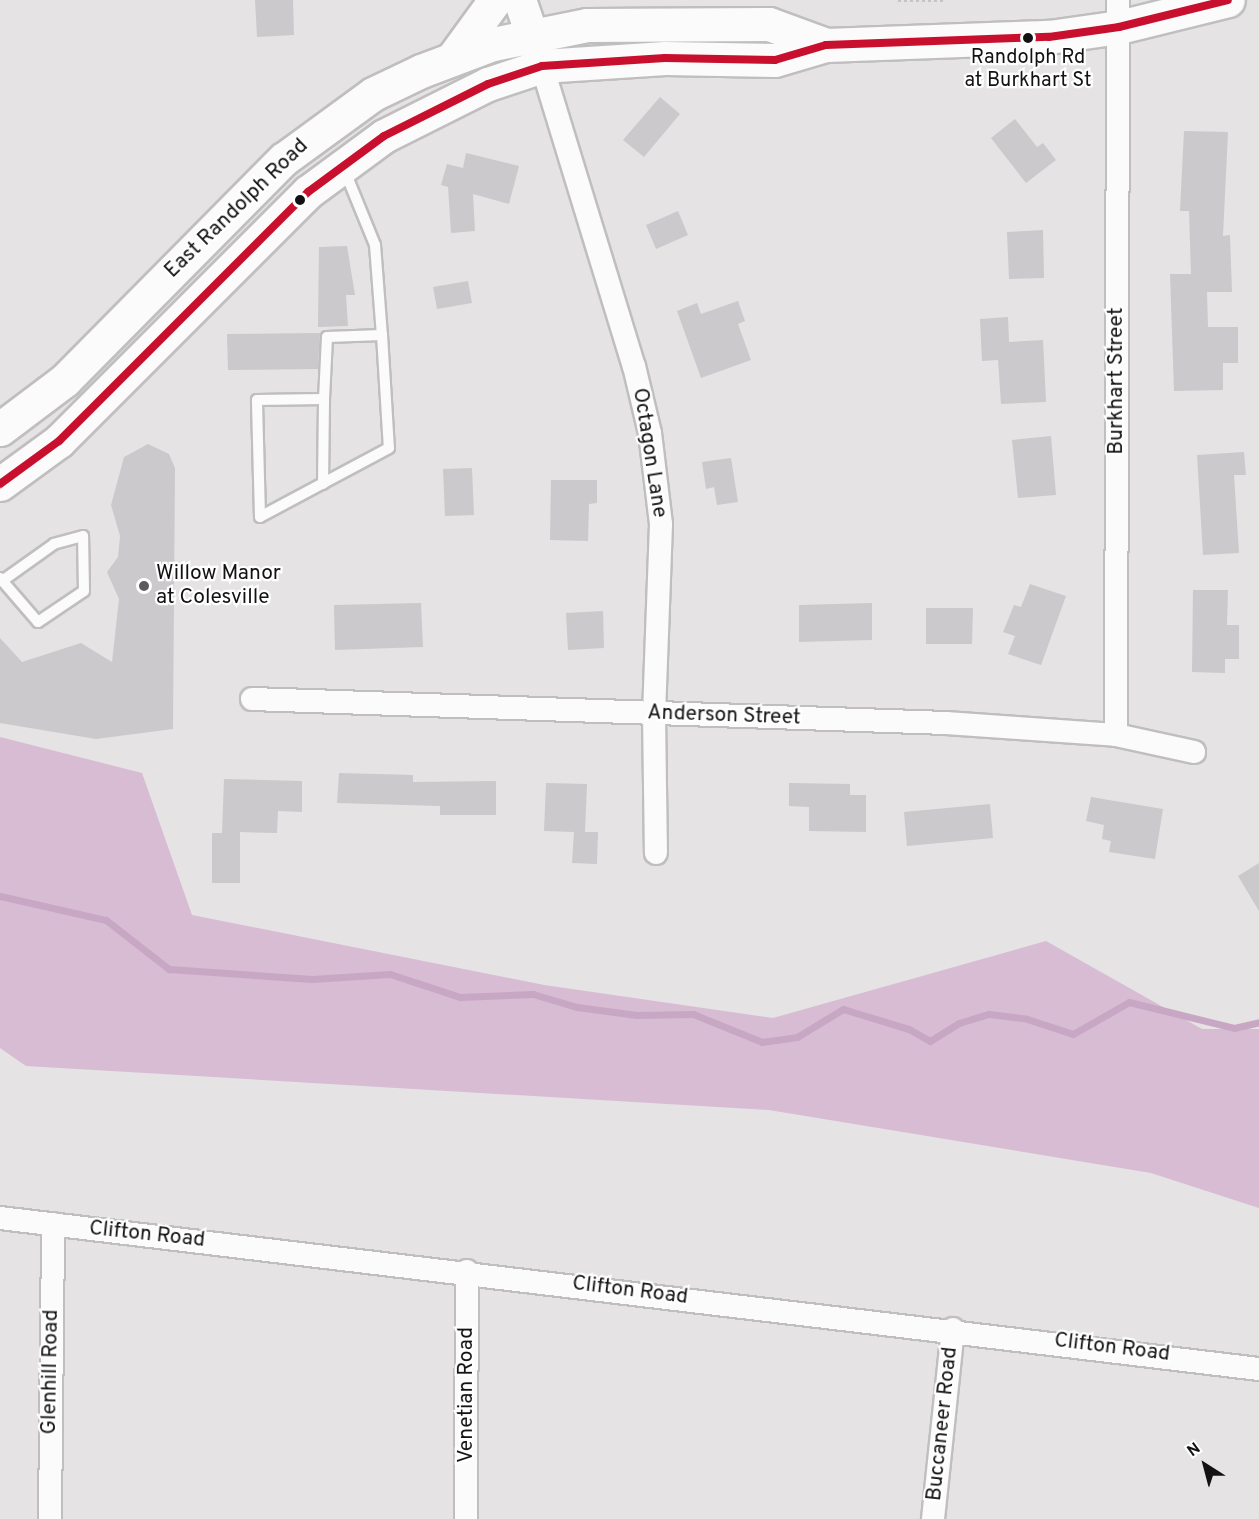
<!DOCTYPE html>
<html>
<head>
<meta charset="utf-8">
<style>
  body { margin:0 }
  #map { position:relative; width:1259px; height:1519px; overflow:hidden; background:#e5e3e4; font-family:Overpass,sans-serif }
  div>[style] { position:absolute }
  .forest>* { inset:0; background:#d7bcd3 }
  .stream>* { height:7px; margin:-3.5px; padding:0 3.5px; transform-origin:3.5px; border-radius:3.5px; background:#c8a7c4 }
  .building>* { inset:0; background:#cbc9cb }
  .path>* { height:4px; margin-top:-2px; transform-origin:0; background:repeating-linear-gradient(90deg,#c5c4c4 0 3px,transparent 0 6px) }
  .roads { filter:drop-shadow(2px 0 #c0bebf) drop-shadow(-2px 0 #c0bebf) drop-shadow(0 2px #c0bebf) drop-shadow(0 -2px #c0bebf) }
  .service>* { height:10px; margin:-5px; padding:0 5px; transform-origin:5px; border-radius:5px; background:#fbfbfb }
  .minor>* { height:22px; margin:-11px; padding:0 11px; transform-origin:11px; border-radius:11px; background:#fbfbfb }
  .secondary>* { height:32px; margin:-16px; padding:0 16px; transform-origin:16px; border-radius:16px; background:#fbfbfb }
  .primary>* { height:33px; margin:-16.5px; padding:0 16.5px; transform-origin:16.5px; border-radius:16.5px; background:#fbfbfb }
  .bus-1>* { height:8px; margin:-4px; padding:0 4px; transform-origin:4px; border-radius:4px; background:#c8102e }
  .dots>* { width:16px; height:16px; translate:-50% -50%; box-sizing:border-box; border:3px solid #fff; border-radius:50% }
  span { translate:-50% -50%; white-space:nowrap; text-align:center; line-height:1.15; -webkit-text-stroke:4.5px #fff; paint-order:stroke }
  .bus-label { font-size:20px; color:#131213 }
  .street-label { font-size:21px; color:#131213 }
  .poi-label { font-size:21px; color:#131213 }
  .left { translate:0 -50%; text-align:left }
  .north { position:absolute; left:1175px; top:1435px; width:60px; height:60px; -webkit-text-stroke:4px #fff; paint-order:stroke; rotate:324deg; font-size:16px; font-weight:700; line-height:24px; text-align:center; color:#131213 }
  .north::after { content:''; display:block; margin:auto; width:21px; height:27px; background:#131213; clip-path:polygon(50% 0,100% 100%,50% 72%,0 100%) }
</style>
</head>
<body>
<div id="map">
  <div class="forest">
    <i style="clip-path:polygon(0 737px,142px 773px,192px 915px,544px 985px,773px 1018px,1046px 941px,1202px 1029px,1259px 1029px,1259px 1208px,1151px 1173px,769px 1110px,26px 1066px,0 1048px)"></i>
  </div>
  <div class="stream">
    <i style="left:0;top:896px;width:109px;rotate:12.8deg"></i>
    <i style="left:106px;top:920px;width:80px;rotate:37.9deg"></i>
    <i style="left:169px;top:969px;width:143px;rotate:4deg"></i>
    <i style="left:312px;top:979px;width:78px;rotate:-3.7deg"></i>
    <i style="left:390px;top:974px;width:74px;rotate:18.2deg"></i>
    <i style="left:460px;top:997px;width:73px;rotate:-2.4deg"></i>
    <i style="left:533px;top:994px;width:46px;rotate:16.5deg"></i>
    <i style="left:577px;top:1007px;width:60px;rotate:7.7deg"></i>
    <i style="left:636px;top:1015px;width:57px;rotate:-1deg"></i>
    <i style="left:693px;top:1014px;width:74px;rotate:22.1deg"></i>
    <i style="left:762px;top:1042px;width:35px;rotate:-8deg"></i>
    <i style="left:797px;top:1037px;width:54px;rotate:-31.3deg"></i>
    <i style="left:843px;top:1009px;width:69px;rotate:16.9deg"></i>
    <i style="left:909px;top:1029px;width:24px;rotate:30deg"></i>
    <i style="left:930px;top:1041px;width:34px;rotate:-32deg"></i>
    <i style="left:959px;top:1023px;width:31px;rotate:-17deg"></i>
    <i style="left:989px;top:1014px;width:38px;rotate:7deg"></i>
    <i style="left:1027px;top:1019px;width:48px;rotate:18.1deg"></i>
    <i style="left:1073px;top:1034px;width:64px;rotate:-29.7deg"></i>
    <i style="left:1129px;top:1002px;width:108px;rotate:13.9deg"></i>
    <i style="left:1234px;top:1028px;width:26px;rotate:-13deg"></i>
  </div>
  <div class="building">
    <i style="clip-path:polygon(255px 0,293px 0,294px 35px,257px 37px)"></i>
    <i style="clip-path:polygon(660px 97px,680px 114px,644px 157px,623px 140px)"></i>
    <i style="clip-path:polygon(1015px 119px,1037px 147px,1043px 143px,1056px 160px,1026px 183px,991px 138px)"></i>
    <i style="clip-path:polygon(1184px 131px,1228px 132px,1223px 236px,1230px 235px,1232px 292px,1207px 292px,1208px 327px,1238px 327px,1238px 363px,1223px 363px,1223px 390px,1174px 391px,1170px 274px,1191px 274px,1189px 211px,1180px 211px)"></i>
    <i style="clip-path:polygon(466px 153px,519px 166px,509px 204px,473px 194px,475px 231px,451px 233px,448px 187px,441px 185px,447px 164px,463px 168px)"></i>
    <i style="clip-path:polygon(678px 211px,688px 235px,656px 249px,646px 225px)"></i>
    <i style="clip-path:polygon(1043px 230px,1044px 278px,1009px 279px,1007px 232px)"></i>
    <i style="clip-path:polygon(347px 246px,355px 295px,346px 295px,348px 326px,318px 327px,319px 247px)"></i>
    <i style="clip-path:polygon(468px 281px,472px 303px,437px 309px,433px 287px)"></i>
    <i style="clip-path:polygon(738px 301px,745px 321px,738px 324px,751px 360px,701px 378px,677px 311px,697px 303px,701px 314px)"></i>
    <i style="clip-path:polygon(1008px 317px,1009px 342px,1043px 340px,1046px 402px,1001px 404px,998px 360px,982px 361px,980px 319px)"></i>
    <i style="clip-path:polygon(320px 333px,318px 369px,228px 370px,227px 334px)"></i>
    <i style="clip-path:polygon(1051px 436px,1056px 495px,1018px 498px,1012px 440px)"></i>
    <i style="clip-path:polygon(148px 444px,169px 454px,175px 468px,173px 729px,96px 739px,0 723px,0 638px,22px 662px,81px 643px,112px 662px,119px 599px,107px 572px,118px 557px,120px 536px,111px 505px,124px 457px)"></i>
    <i style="clip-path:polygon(1244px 452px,1246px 475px,1234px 475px,1239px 553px,1203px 555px,1197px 455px)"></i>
    <i style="clip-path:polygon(731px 458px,738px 502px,717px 505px,714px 487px,706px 489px,702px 462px)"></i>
    <i style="clip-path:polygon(472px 468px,474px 515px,445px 516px,443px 469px)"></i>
    <i style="clip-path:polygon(551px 480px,597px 480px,597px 503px,589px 504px,588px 541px,550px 540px)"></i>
    <i style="clip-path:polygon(1030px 584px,1066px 596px,1041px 665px,1008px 654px,1015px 636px,1003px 632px,1014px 605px,1021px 607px)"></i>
    <i style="clip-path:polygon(1193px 590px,1228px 590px,1227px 625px,1239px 625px,1239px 659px,1225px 659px,1225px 673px,1192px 672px)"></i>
    <i style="clip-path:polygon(421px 603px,423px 647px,335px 650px,334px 605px)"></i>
    <i style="clip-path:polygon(872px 603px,872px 640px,799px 642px,799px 605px)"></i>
    <i style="clip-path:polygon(926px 608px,973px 608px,972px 644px,926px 644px)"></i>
    <i style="clip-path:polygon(603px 611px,604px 648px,568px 650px,566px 613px)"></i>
    <i style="clip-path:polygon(339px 773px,413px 775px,413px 782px,496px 781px,496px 815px,440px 815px,440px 806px,337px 803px)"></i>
    <i style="clip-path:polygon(224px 779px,302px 781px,302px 812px,278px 811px,277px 833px,240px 832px,240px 883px,212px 883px,212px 833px,222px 833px)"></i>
    <i style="clip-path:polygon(546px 783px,587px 784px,585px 832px,598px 832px,597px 864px,572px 863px,574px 832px,544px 831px)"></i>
    <i style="clip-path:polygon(789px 783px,850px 784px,850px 795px,866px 795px,866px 832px,809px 831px,809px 807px,789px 806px)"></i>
    <i style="clip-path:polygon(1091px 797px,1163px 809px,1155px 859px,1109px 852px,1111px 841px,1102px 839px,1104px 825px,1086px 821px)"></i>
    <i style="clip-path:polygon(990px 804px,993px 838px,907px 846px,904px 812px)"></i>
    <i style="clip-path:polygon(1259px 863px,1259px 911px,1238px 876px)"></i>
  </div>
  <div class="path">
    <i style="left:898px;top:0;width:47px"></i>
  </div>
  <div class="roads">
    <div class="service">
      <i style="left:344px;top:169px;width:82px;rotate:67.8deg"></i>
      <i style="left:375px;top:245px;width:90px;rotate:85.6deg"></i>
      <i style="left:382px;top:335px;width:113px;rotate:86.5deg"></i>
      <i style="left:389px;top:448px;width:146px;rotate:151.9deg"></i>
      <i style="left:260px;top:517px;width:117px;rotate:-91.5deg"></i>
      <i style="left:257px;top:400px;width:67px;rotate:-0.9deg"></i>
      <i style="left:324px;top:399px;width:62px;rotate:-87.2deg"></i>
      <i style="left:327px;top:337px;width:55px;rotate:-2.1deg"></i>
      <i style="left:323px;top:484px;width:85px;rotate:-89.3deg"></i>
      <i style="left:0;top:578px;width:58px;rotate:49.2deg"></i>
      <i style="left:38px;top:622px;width:55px;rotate:-34deg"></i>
      <i style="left:84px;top:591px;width:55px;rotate:-91deg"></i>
      <i style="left:83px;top:536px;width:30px;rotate:165deg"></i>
      <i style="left:54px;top:544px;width:64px;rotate:144.6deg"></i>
    </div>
    <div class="minor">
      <i style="left:542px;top:66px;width:314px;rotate:73deg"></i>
      <i style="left:634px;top:366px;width:69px;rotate:76.6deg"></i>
      <i style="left:650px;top:433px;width:92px;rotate:83.1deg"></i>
      <i style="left:661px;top:524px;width:190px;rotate:92.1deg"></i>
      <i style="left:654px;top:714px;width:139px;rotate:89.2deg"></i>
      <i style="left:252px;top:699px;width:694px;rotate:1.98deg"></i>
      <i style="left:946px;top:723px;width:170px;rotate:4deg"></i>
      <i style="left:1116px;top:735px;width:80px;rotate:12.3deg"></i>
      <i style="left:1116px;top:735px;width:735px;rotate:-89.84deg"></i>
      <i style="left:0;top:1218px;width:1268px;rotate:6.84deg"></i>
      <i style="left:50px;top:1519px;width:295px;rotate:-89.4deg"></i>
      <i style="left:466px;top:1519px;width:248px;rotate:-89.8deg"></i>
      <i style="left:933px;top:1519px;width:191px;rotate:-84deg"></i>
    </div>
    <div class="secondary">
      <i style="left:520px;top:0;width:65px;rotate:71deg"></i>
    </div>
    <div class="primary">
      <i style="left:452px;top:59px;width:73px;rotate:-53.9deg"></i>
      <i style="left:0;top:429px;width:81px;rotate:-37deg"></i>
      <i style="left:65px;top:380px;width:311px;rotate:-45.3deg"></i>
      <i style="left:284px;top:159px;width:110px;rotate:-36.1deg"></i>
      <i style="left:373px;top:94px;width:53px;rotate:-25.6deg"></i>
      <i style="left:421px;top:71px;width:77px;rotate:-20.6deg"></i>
      <i style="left:493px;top:44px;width:96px;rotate:-11.4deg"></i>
      <i style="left:587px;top:25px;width:182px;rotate:-0.3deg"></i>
      <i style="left:769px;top:24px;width:61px;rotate:20.2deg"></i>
      <i style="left:0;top:484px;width:73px;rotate:-36.1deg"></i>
      <i style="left:59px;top:441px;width:352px;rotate:-45deg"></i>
      <i style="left:308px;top:192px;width:94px;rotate:-36.4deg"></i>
      <i style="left:384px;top:136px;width:116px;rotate:-26.6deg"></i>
      <i style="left:488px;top:84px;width:57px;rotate:-18.4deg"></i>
      <i style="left:542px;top:66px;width:123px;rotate:-3.7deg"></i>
      <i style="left:665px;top:58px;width:110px;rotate:1deg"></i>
      <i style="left:775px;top:60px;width:53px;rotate:-16.4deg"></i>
      <i style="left:826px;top:45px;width:223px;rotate:-2.1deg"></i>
      <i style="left:1049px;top:37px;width:71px;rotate:-8.1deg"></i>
      <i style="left:1119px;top:27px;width:112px;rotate:-13.9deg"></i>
    </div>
  </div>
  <div class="bus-1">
    <i style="left:0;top:484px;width:73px;rotate:-36.1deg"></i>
    <i style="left:59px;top:441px;width:352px;rotate:-45deg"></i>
    <i style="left:308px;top:192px;width:94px;rotate:-36.4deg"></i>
    <i style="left:384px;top:136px;width:116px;rotate:-26.6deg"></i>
    <i style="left:488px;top:84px;width:57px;rotate:-18.4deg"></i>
    <i style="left:542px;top:66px;width:123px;rotate:-3.7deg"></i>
    <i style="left:665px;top:58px;width:110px;rotate:1deg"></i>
    <i style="left:775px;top:60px;width:53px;rotate:-16.4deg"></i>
    <i style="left:826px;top:45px;width:223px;rotate:-2.1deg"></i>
    <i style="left:1049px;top:37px;width:71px;rotate:-8.1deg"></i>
    <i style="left:1119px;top:27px;width:112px;rotate:-13.9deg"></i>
  </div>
  <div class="dots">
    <i style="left:1028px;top:38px;background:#131213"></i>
    <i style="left:300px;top:200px;background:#131213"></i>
    <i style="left:144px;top:586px;background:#5c5b5c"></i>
  </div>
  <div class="bus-label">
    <span style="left:1028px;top:70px">Randolph Rd<br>at Burkhart St</span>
  </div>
  <div class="street-label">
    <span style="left:237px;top:209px;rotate:-44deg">East Randolph Road</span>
    <span style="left:1117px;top:381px;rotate:-90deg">Burkhart Street</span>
    <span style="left:649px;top:453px;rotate:81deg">Octagon Lane</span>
    <span style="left:724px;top:716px;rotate:2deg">Anderson Street</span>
    <span style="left:147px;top:1235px;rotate:6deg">Clifton Road</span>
    <span style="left:630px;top:1291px;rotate:7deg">Clifton Road</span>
    <span style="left:1112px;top:1348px;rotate:7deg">Clifton Road</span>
    <span style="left:51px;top:1372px;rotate:-89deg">Glenhill Road</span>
    <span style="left:467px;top:1395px;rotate:-90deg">Venetian Road</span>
    <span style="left:943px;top:1424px;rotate:-84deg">Buccaneer Road</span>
  </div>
  <div class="poi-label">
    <span class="left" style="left:156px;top:586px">Willow Manor<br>at Colesville</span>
  </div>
  <div class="north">N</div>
</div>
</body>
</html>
